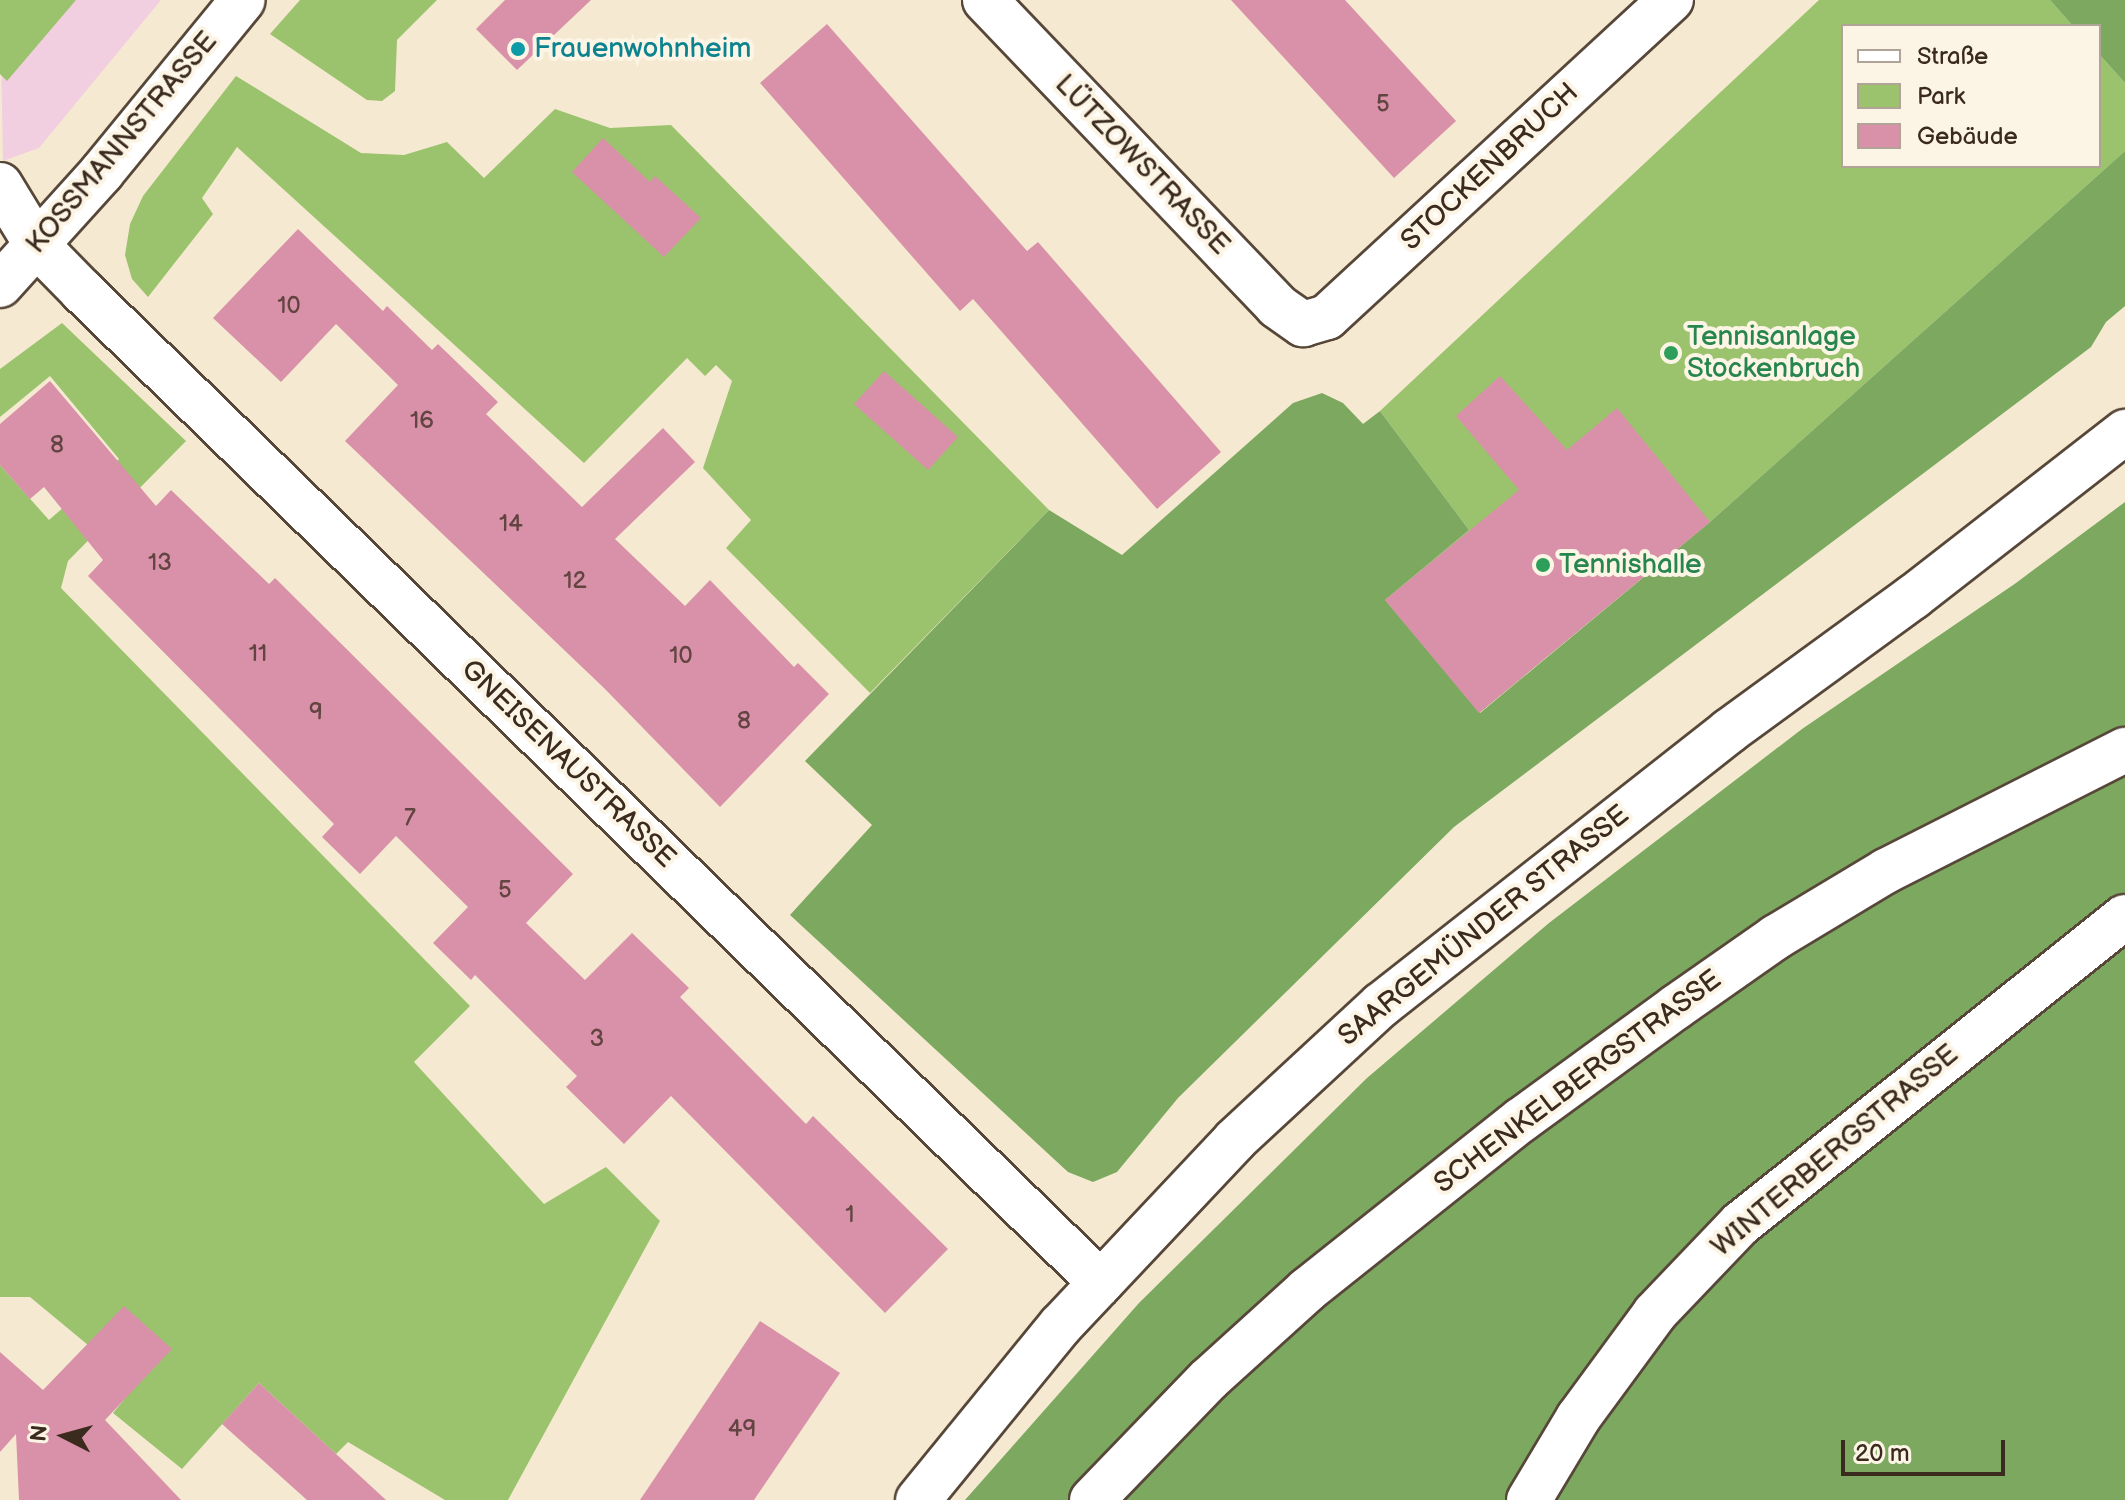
<!DOCTYPE html>
<html>
<head>
<meta charset="utf-8">
<style>
  body { margin:0 }
  #map { position:relative; width:2125px; height:1500px; overflow:hidden; background:#f5ead1; font-family:"Balsamiq Sans",sans-serif }
  div>[style] { position:absolute }
  .built>* { inset:0; background:#f2cfe0 }
  .green>* { inset:0; background:#9bc26d }
  .forest>* { inset:0; background:#7ca860 }
  .building>* { inset:0; background:#d991a9 }
  .roads { filter:drop-shadow(2px 0 #574739) drop-shadow(-2px 0 #574739) drop-shadow(0 2px #574739) drop-shadow(0 -2px #574739) }
  .minor>* { height:44px; margin:-22px; padding:0 22px; transform-origin:22px; border-radius:22px; background:#fff }
  .dots>* { width:22px; height:22px; translate:-50% -50%; box-sizing:border-box; border:4px solid #fcf5e5; border-radius:50% }
  span { translate:-50% -50%; white-space:nowrap; text-align:center; line-height:1.15; -webkit-text-stroke:8px #fcf5e5; paint-order:stroke }
  .number-label { font-size:24px; color:#624441 }
  .number-label span { -webkit-text-stroke-width:0 }
  .culture-label { font-size:28px; color:#0d838f }
  .left { translate:0 -50%; text-align:left }
  .street-label { font-size:28px; color:#3b2a1e }
  .leisure-label { font-size:28px; color:#27864d }
  .legend { position:absolute; left:1841px; top:24px; width:260px; height:144px; box-sizing:border-box; background:#fcf5e5; border:2px solid #afa495; margin:0; padding:10px 14px; list-style:none; font-size:24px; color:#3b2a1e }
  .legend li { display:flex; align-items:center; gap:16px; height:40px }
  .legend b { width:40px; border:2px solid #afa495 }
  .north { position:absolute; left:24px; top:1396px; width:80px; height:80px; -webkit-text-stroke:6px #fcf5e5; paint-order:stroke; rotate:276deg; font-size:22px; font-weight:700; line-height:32px; text-align:center; color:#3b2a1e }
  .north::after { content:''; display:block; margin:auto; width:28px; height:36px; background:#3b2a1e; clip-path:polygon(50% 0,100% 100%,50% 72%,0 100%) }
  .scale { position:absolute; left:1841px; top:1440px; width:164px; height:36px; box-sizing:border-box; border:4px solid #3b2a1e; border-top:0; padding-left:10px; font-size:24px; line-height:28px; white-space:nowrap; color:#3b2a1e; -webkit-text-stroke:6px #fcf5e5; paint-order:stroke }
</style>
</head>
<body>
<div id="map">
  <div class="built">
    <i style="clip-path:polygon(0 0,161px 0,39px 148px,3px 161px)"></i>
  </div>
  <div class="green">
    <i style="clip-path:polygon(0 0,76px 0,7px 81px,0 74px)"></i>
    <i style="clip-path:polygon(300px 0,437px 0,397px 40px,395px 91px,382px 101px,367px 100px,270px 34px)"></i>
    <i style="clip-path:polygon(1819px 0,2050px 0,2073px 26px,1843px 26px,1843px 166px,2099px 166px,2099px 54px,2125px 83px,2125px 151px,1710px 522px,1479px 713px,1385px 600px,1469px 530px,1380px 411px)"></i>
    <i style="clip-path:polygon(236px 76px,361px 153px,404px 155px,447px 142px,484px 178px,555px 109px,610px 128px,671px 125px,1049px 510px,870px 693px,726px 548px,751px 520px,703px 468px,732px 381px,716px 365px,705px 376px,687px 358px,584px 463px,237px 147px,202px 198px,213px 214px,148px 297px,132px 279px,125px 255px,130px 224px,143px 196px)"></i>
    <i style="clip-path:polygon(62px 323px,186px 441px,68px 561px,61px 588px,470px 1006px,414px 1062px,544px 1204px,606px 1167px,660px 1221px,508px 1500px,445px 1500px,348px 1442px,336px 1454px,259px 1383px,182px 1469px,113px 1413px,127px 1396px,88px 1345px,30px 1297px,0 1297px,0 465px,49px 520px,119px 459px,50px 376px,0 417px,0 369px)"></i>
  </div>
  <div class="forest">
    <i style="clip-path:polygon(2050px 0,2125px 0,2125px 83px,2099px 54px,2099px 26px,2073px 26px)"></i>
    <i style="clip-path:polygon(2125px 151px,2125px 306px,2106px 322px,2091px 347px,1454px 827px,1178px 1098px,1117px 1172px,1093px 1182px,1068px 1172px,790px 915px,872px 825px,805px 761px,1049px 510px,1122px 555px,1293px 403px,1322px 393px,1343px 403px,1363px 424px,1380px 411px,1469px 530px,1385px 600px,1480px 713px,1710px 522px)"></i>
    <i style="clip-path:polygon(2125px 502px,2125px 1500px,965px 1500px,1139px 1303px,1367px 1078px,1549px 923px,1802px 729px,2016px 583px)"></i>
  </div>
  <div class="building">
    <i style="clip-path:polygon(505px 0,591px 0,517px 70px,476px 29px)"></i>
    <i style="clip-path:polygon(1231px 0,1345px 0,1456px 121px,1394px 178px)"></i>
    <i style="clip-path:polygon(827px 24px,1027px 251px,1038px 242px,1221px 452px,1157px 509px,973px 299px,960px 311px,760px 83px)"></i>
    <i style="clip-path:polygon(603px 138px,650px 182px,655px 176px,701px 218px,664px 257px,572px 172px)"></i>
    <i style="clip-path:polygon(298px 229px,383px 311px,387px 306px,432px 350px,438px 344px,498px 402px,486px 414px,582px 507px,663px 428px,695px 462px,615px 539px,685px 606px,710px 580px,794px 667px,798px 663px,829px 694px,720px 807px,604px 688px,345px 441px,398px 385px,336px 324px,281px 382px,213px 318px)"></i>
    <i style="clip-path:polygon(884px 371px,958px 437px,928px 470px,854px 404px)"></i>
    <i style="clip-path:polygon(1500px 376px,1567px 450px,1617px 408px,1710px 522px,1479px 713px,1385px 600px,1519px 490px,1456px 416px)"></i>
    <i style="clip-path:polygon(50px 381px,156px 506px,171px 490px,269px 584px,275px 578px,573px 874px,526px 923px,585px 980px,632px 933px,689px 988px,680px 997px,806px 1124px,813px 1116px,948px 1249px,885px 1313px,671px 1096px,624px 1144px,566px 1087px,577px 1076px,475px 975px,471px 980px,433px 943px,468px 907px,396px 836px,360px 874px,322px 837px,334px 824px,88px 576px,103px 560px,44px 487px,30px 499px,0 465px,0 424px)"></i>
    <i style="clip-path:polygon(124px 1306px,172px 1349px,105px 1420px,181px 1500px,19px 1500px,16px 1434px,0 1452px,0 1352px,43px 1390px)"></i>
    <i style="clip-path:polygon(760px 1321px,840px 1373px,754px 1500px,640px 1500px)"></i>
    <i style="clip-path:polygon(259px 1383px,386px 1500px,307px 1500px,222px 1424px)"></i>
  </div>
  <div class="roads">
    <div class="minor">
      <i style="left:985px;top:0;width:423px;rotate:46.3deg"></i>
      <i style="left:1277px;top:306px;width:32px;rotate:35deg"></i>
      <i style="left:1303px;top:324px;width:25px;rotate:-16deg"></i>
      <i style="left:1327px;top:317px;width:468px;rotate:-42.7deg"></i>
      <i style="left:0;top:185px;width:69px;rotate:58.6deg"></i>
      <i style="left:36px;top:244px;width:66px;rotate:45.6deg"></i>
      <i style="left:82px;top:291px;width:1422px;rotate:44.23deg"></i>
      <i style="left:0;top:285px;width:152px;rotate:-47.9deg"></i>
      <i style="left:102px;top:172px;width:222px;rotate:-50.7deg"></i>
      <i style="left:918px;top:1500px;width:225px;rotate:-50.8deg"></i>
      <i style="left:1060px;top:1326px;width:255px;rotate:-46.7deg"></i>
      <i style="left:1235px;top:1140px;width:199px;rotate:-42.8deg"></i>
      <i style="left:1381px;top:1005px;width:443px;rotate:-38.2deg"></i>
      <i style="left:1729px;top:731px;width:228px;rotate:-36.1deg"></i>
      <i style="left:1913px;top:597px;width:269px;rotate:-37.9deg"></i>
      <i style="left:1092px;top:1500px;width:168px;rotate:-46deg"></i>
      <i style="left:1209px;top:1379px;width:132px;rotate:-42.2deg"></i>
      <i style="left:1307px;top:1290px;width:273px;rotate:-38.5deg"></i>
      <i style="left:1521px;top:1120px;width:192px;rotate:-36.1deg"></i>
      <i style="left:1676px;top:1007px;width:122px;rotate:-35deg"></i>
      <i style="left:1776px;top:937px;width:128px;rotate:-31deg"></i>
      <i style="left:1886px;top:871px;width:268px;rotate:-26.9deg"></i>
      <i style="left:1529px;top:1500px;width:96px;rotate:-59.1deg"></i>
      <i style="left:1578px;top:1418px;width:130px;rotate:-53.7deg"></i>
      <i style="left:1655px;top:1313px;width:123px;rotate:-46.3deg"></i>
      <i style="left:1740px;top:1224px;width:492px;rotate:-38.6deg"></i>
    </div>
  </div>
  <div class="dots">
    <i style="left:518px;top:49px;background:#0f9aa8"></i>
    <i style="left:1671px;top:353px;background:#2e9e5b"></i>
    <i style="left:1543px;top:565px;background:#2e9e5b"></i>
  </div>
  <div class="number-label">
    <span style="left:1383px;top:104px">5</span>
    <span style="left:289px;top:306px">10</span>
    <span style="left:422px;top:421px">16</span>
    <span style="left:57px;top:445px">8</span>
    <span style="left:511px;top:524px">14</span>
    <span style="left:160px;top:563px">13</span>
    <span style="left:575px;top:581px">12</span>
    <span style="left:258px;top:654px">11</span>
    <span style="left:681px;top:656px">10</span>
    <span style="left:316px;top:712px">9</span>
    <span style="left:744px;top:721px">8</span>
    <span style="left:410px;top:818px">7</span>
    <span style="left:505px;top:890px">5</span>
    <span style="left:597px;top:1039px">3</span>
    <span style="left:850px;top:1215px">1</span>
    <span style="left:742px;top:1429px">49</span>
  </div>
  <div class="culture-label">
    <span class="left" style="left:534px;top:49px">Frauenwohnheim</span>
  </div>
  <div class="street-label">
    <span style="left:122px;top:143px;rotate:-50deg">KOSSMANNSTRASSE</span>
    <span style="left:1142px;top:165px;rotate:46deg">LÜTZOWSTRASSE</span>
    <span style="left:1490px;top:167px;rotate:-43deg">STOCKENBRUCH</span>
    <span style="left:568px;top:764px;rotate:44deg">GNEISENAUSTRASSE</span>
    <span style="left:1484px;top:926px;rotate:-39deg">SAARGEMÜNDER STRASSE</span>
    <span style="left:1578px;top:1082px;rotate:-37deg">SCHENKELBERGSTRASSE</span>
    <span style="left:1835px;top:1151px;rotate:-40deg">WINTERBERGSTRASSE</span>
  </div>
  <div class="leisure-label">
    <span class="left" style="left:1687px;top:353px">Tennisanlage<br>Stockenbruch</span>
    <span class="left" style="left:1559px;top:565px">Tennishalle</span>
  </div>
  <ul class="legend">
  <li><b style="height:10px;background:#fff"></b>Straße</li>
  <li><b style="height:22px;background:#9bc26d"></b>Park</li>
  <li><b style="height:22px;background:#d991a9"></b>Gebäude</li>
  </ul>
  <div class="north">N</div>
  <div class="scale">20 m</div>
</div>
</body>
</html>
